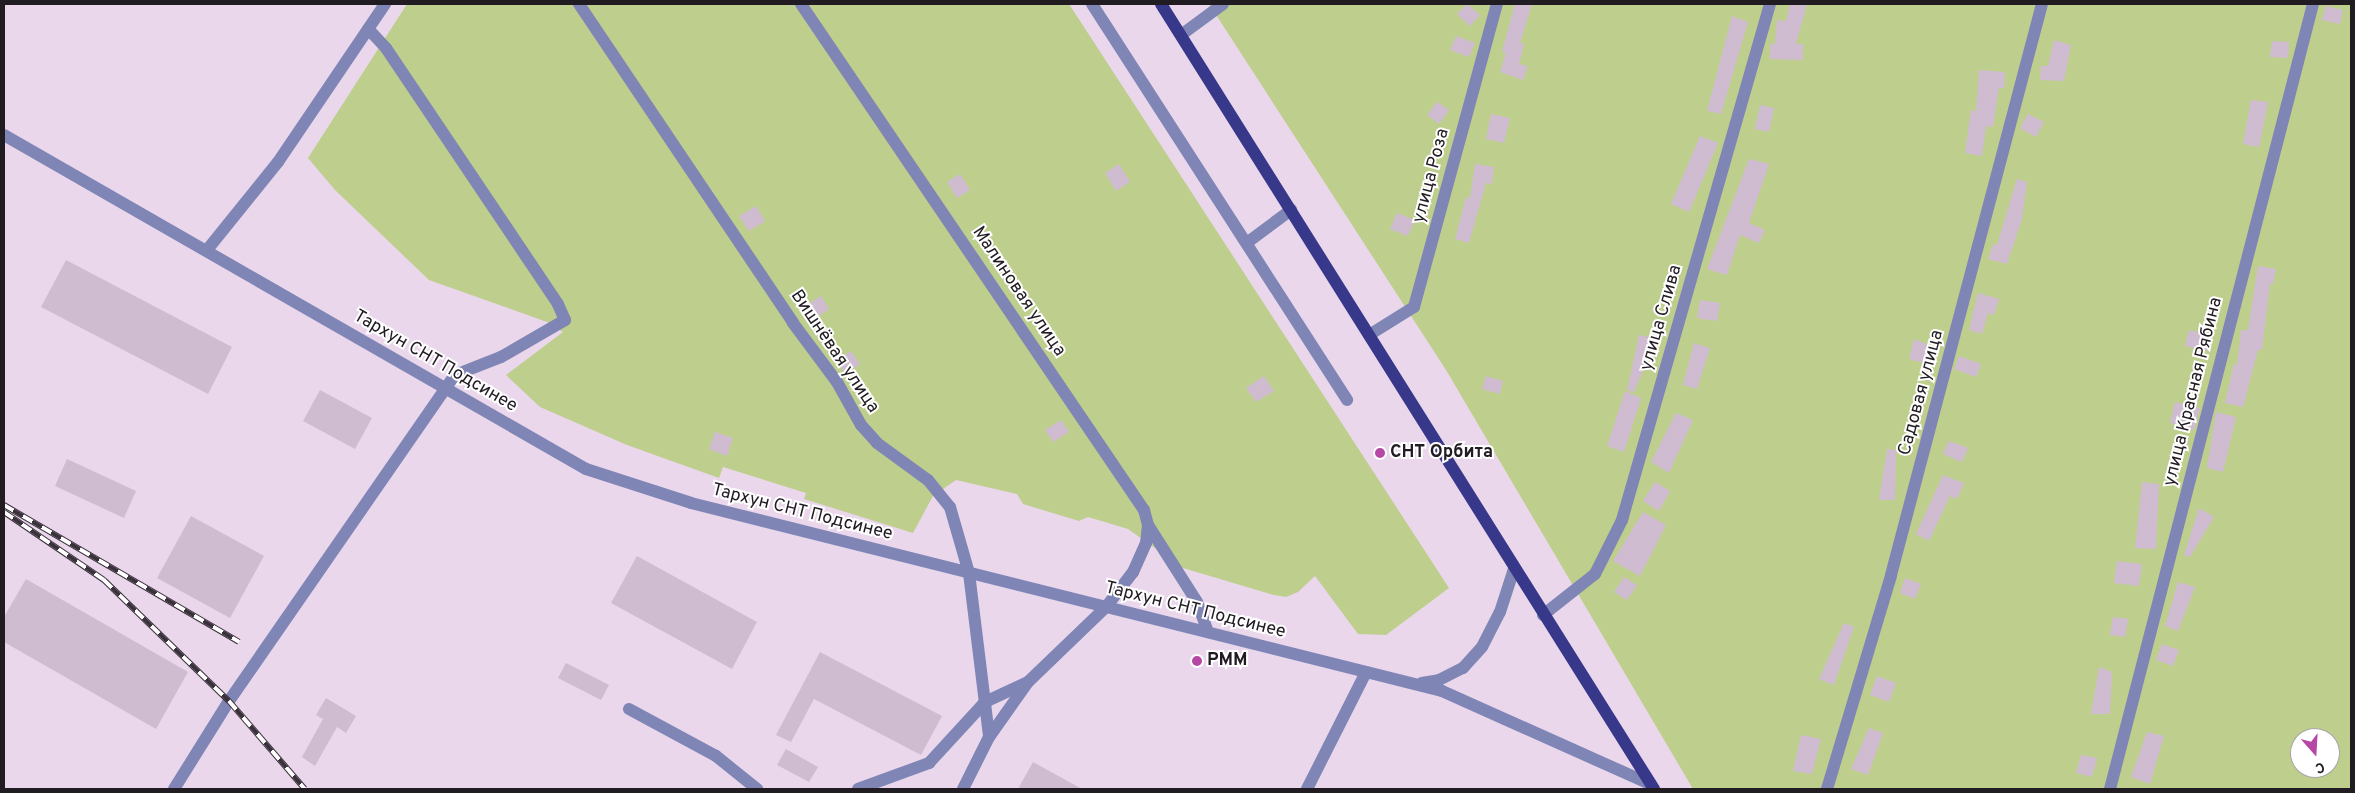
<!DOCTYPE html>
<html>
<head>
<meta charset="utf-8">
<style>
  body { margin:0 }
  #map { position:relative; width:2355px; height:793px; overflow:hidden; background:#ead7ec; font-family:Overpass,sans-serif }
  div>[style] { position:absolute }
  .green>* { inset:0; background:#bece8d }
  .building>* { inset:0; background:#cfbcd1 }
  .minor>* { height:12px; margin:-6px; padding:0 6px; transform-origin:6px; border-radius:6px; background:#7f85b5 }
  .major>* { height:12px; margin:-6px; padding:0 6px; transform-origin:6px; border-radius:6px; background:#38388b }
  .rail>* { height:5.5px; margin-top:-2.75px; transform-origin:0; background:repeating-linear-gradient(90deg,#fff 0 11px,#3a323b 0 22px); box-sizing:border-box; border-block:1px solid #3a323b }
  .dots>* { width:14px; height:14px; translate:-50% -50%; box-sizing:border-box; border:2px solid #fff; border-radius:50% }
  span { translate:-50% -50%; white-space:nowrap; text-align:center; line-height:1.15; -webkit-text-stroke:4px #fff; paint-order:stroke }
  .street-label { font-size:18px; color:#211b22 }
  .poi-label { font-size:18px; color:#211b22; font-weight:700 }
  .left { translate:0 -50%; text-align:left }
  .frame { position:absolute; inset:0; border:5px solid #211b22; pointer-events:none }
  .north { position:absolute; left:2290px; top:728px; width:50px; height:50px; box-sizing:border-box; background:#fff; border:1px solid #a6a4a7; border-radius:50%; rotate:161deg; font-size:14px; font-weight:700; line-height:20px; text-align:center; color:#211b22 }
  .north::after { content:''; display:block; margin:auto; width:18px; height:22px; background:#b747a4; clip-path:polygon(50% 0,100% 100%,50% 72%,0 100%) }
</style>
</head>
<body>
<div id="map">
  <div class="green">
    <i style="clip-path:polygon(407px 4px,1069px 4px,1449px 588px,1386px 635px,1358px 634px,1315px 576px,1298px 592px,1286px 597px,1274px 595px,1183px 568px,1128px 529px,1088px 517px,1079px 521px,1023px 504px,1017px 494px,956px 480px,933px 496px,913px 533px,804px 499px,806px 493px,723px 467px,719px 478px,627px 445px,540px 407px,506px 375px,563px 332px,547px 322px,429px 280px,335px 190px,308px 158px)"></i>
    <i style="clip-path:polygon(evenodd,1209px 4px,2351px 4px,2351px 789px,1693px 789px,1446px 370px,1209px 4px,2300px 738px,2330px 738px,2330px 768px,2300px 768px,2300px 738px)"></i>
  </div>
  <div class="building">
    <i style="clip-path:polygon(1467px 4px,1480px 15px,1470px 26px,1457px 14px)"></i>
    <i style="clip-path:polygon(1515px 4px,1532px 4px,1520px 43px,1524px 44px,1519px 64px,1528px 66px,1523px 80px,1500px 72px,1506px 53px,1502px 52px)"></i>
    <i style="clip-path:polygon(1790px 4px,1807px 4px,1796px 44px,1803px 44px,1803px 60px,1770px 59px,1770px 44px,1775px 44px,1777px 20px,1786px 21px)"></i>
    <i style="clip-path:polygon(2326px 6px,2343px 10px,2340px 24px,2322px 20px)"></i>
    <i style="clip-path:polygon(1732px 16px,1748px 22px,1721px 114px,1707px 111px)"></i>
    <i style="clip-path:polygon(1456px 36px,1475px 43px,1469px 57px,1450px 50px)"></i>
    <i style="clip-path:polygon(2054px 40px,2071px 45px,2064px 81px,2040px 80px,2041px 66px,2048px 66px)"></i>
    <i style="clip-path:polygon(2272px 41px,2289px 42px,2288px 58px,2270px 57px)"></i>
    <i style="clip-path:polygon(1979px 70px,2005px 72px,2004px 88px,1999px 88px,1993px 127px,1986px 126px,1982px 156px,1965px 153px,1971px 110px,1976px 111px)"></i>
    <i style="clip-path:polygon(2251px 100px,2268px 102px,2259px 147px,2243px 144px)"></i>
    <i style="clip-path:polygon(1437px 102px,1449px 110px,1439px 124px,1427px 115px)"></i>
    <i style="clip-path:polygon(1760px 105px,1774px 108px,1769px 132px,1755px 129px)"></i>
    <i style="clip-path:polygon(1491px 114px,1510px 118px,1504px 143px,1486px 139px)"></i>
    <i style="clip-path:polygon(2028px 114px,2044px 122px,2036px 137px,2020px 128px)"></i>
    <i style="clip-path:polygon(1700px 136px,1718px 143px,1689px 212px,1671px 204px)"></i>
    <i style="clip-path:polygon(1749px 159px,1769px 164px,1749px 223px,1765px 230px,1759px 243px,1740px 235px,1727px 275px,1707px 269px)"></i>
    <i style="clip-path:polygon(1119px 164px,1130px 182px,1116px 191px,1105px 173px)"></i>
    <i style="clip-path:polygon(1475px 164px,1494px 167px,1492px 184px,1486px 183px,1469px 243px,1455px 239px,1466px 197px,1470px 198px)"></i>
    <i style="clip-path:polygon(960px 174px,970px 190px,957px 198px,947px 182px)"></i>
    <i style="clip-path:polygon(2017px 179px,2027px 182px,2022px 219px,2007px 264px,1988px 259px,1993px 244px,1997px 245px)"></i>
    <i style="clip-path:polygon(756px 206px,765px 221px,749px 231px,739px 216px)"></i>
    <i style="clip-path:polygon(1397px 213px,1415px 220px,1408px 236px,1390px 229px)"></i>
    <i style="clip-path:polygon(66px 260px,232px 347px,208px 394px,41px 307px)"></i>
    <i style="clip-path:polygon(2258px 266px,2276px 269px,2273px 284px,2270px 284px,2262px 350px,2258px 350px,2243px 407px,2225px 403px,2234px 364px,2237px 365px,2241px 330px,2248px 330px)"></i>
    <i style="clip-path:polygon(1978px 293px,1999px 299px,1994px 315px,1988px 313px,1982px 334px,1969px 330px)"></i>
    <i style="clip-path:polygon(821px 296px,829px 309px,808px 323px,799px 310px)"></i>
    <i style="clip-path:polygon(1700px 300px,1720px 303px,1717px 321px,1697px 318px)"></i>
    <i style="clip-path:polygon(2189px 330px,2210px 335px,2207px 351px,2185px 346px)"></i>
    <i style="clip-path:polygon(1639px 335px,1660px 339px,1656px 355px,1650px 354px,1634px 392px,1627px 390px)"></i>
    <i style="clip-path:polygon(1914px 339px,1929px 345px,1924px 363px,1909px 359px)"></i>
    <i style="clip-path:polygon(1694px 343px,1710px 348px,1697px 389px,1683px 385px)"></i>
    <i style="clip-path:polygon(851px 351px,860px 364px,845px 374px,836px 360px)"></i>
    <i style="clip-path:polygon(1959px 356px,1981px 364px,1976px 377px,1954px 369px)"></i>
    <i style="clip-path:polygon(1264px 376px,1274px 391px,1256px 402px,1246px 388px)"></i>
    <i style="clip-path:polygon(1486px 376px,1503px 381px,1500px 394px,1482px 389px)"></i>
    <i style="clip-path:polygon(320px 390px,372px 418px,355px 449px,303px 421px)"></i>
    <i style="clip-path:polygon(1625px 391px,1641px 398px,1624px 452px,1607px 446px)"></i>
    <i style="clip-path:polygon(2175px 402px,2200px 408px,2194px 430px,2170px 423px)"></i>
    <i style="clip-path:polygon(2216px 412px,2236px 417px,2223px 472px,2207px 468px)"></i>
    <i style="clip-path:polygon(1676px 413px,1693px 420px,1669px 473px,1651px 462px)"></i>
    <i style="clip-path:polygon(1061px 420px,1069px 432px,1053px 442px,1045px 430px)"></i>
    <i style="clip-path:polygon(715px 432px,733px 438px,727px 456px,709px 449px)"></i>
    <i style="clip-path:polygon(1949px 441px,1968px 448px,1962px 462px,1943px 454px)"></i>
    <i style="clip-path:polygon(1887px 449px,1896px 450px,1895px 500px,1879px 500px)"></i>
    <i style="clip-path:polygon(67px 459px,136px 491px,124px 518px,55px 486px)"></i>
    <i style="clip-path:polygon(1943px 475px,1964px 483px,1957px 499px,1950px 496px,1929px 541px,1916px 534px)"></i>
    <i style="clip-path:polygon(1655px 482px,1670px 491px,1659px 511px,1643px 501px)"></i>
    <i style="clip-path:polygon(2142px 482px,2159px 484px,2156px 549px,2135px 548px)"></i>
    <i style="clip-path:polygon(2199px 508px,2214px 517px,2190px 557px,2184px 555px)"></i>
    <i style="clip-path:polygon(1643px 512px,1666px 525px,1640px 576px,1613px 561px)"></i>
    <i style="clip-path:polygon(191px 516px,264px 556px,230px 618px,157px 578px)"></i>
    <i style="clip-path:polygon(637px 556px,757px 622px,732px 669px,611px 603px)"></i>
    <i style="clip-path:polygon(2117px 561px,2142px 564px,2139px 586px,2114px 583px)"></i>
    <i style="clip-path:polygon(1624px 577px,1637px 585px,1627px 600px,1614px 592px)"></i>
    <i style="clip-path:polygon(1905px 578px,1921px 584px,1915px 599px,1900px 593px)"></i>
    <i style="clip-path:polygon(26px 579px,188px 672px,156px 729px,4px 642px,4px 617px)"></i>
    <i style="clip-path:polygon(2178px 582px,2195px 587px,2178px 631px,2165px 626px)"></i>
    <i style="clip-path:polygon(2113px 617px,2128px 619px,2125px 637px,2110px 635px)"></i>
    <i style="clip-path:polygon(1844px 623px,1854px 627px,1834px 685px,1819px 679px)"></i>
    <i style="clip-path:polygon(2162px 644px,2179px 650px,2173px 666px,2156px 660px)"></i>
    <i style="clip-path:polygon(820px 652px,942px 716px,921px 755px,814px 699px,791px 742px,776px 735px)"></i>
    <i style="clip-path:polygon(566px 663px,609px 685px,601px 700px,558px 678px)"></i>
    <i style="clip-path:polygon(2099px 667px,2112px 672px,2110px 714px,2091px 714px)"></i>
    <i style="clip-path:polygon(1877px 676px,1896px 683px,1889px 702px,1870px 695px)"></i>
    <i style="clip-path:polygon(326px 698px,356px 716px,346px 733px,337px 727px,315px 766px,302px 757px,323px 719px,316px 715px)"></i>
    <i style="clip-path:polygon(1869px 728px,1883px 733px,1868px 775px,1851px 769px)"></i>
    <i style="clip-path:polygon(2147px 732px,2164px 736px,2150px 784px,2131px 777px)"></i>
    <i style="clip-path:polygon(1801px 735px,1821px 739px,1812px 774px,1793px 771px)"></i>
    <i style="clip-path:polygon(786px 749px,818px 767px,809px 782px,777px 765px)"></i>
    <i style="clip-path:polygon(2081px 755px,2097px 758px,2092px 777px,2076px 773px)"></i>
    <i style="clip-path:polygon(1033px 762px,1082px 789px,1018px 789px)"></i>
  </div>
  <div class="minor">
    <i style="left:579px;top:4px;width:384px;rotate:56.1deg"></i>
    <i style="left:793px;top:323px;width:74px;rotate:53.3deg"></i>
    <i style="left:837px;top:382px;width:49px;rotate:60.8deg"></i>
    <i style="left:861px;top:425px;width:24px;rotate:48deg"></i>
    <i style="left:877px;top:443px;width:63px;rotate:36deg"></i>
    <i style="left:928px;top:480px;width:35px;rotate:51deg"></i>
    <i style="left:950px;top:507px;width:69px;rotate:73.9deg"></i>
    <i style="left:969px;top:573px;width:165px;rotate:83deg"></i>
    <i style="left:801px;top:4px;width:611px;rotate:55.87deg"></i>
    <i style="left:1144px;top:510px;width:16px;rotate:75deg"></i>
    <i style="left:1148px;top:525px;width:18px;rotate:96deg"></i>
    <i style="left:1146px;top:543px;width:32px;rotate:114deg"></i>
    <i style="left:1133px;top:572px;width:44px;rotate:127.6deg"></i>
    <i style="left:1106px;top:607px;width:108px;rotate:136.1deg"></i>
    <i style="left:1028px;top:682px;width:67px;rotate:125.3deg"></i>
    <i style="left:989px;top:737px;width:58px;rotate:116.6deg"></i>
    <i style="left:1092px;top:4px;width:471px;rotate:57.2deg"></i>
    <i style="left:1181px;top:35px;width:52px;rotate:-36.4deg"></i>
    <i style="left:4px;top:135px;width:671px;rotate:29.85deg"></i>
    <i style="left:586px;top:469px;width:110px;rotate:17.9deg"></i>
    <i style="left:691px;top:503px;width:774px;rotate:14.05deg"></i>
    <i style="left:1442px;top:691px;width:228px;rotate:24.1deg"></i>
    <i style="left:1248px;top:242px;width:54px;rotate:-36.7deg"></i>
    <i style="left:207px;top:250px;width:113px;rotate:-51.1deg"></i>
    <i style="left:278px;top:162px;width:191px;rotate:-55.9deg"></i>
    <i style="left:1369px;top:335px;width:53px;rotate:-31.9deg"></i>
    <i style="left:1414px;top:307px;width:314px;rotate:-74.7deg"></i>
    <i style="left:1148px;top:525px;width:91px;rotate:57.5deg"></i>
    <i style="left:1197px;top:602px;width:32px;rotate:70deg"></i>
    <i style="left:1543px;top:615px;width:66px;rotate:-38.3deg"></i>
    <i style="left:1595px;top:574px;width:60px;rotate:-63.4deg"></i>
    <i style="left:1622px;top:520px;width:537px;rotate:-74deg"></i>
    <i style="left:1422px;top:683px;width:17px;rotate:-10deg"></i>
    <i style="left:1439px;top:680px;width:27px;rotate:-27deg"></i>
    <i style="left:1463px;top:668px;width:28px;rotate:-48deg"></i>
    <i style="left:1482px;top:647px;width:39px;rotate:-63deg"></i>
    <i style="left:1500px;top:612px;width:45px;rotate:-72deg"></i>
    <i style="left:629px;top:709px;width:99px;rotate:28.4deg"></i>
    <i style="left:716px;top:756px;width:53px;rotate:38.8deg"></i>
    <i style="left:174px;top:789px;width:104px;rotate:-58deg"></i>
    <i style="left:229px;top:701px;width:397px;rotate:-55.3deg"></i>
    <i style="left:455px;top:375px;width:49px;rotate:-21.4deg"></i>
    <i style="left:501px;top:357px;width:74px;rotate:-30deg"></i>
    <i style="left:565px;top:320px;width:17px;rotate:-114deg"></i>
    <i style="left:558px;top:304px;width:308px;rotate:-123.9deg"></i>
    <i style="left:386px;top:48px;width:26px;rotate:-133deg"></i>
    <i style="left:858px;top:789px;width:76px;rotate:-20.1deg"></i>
    <i style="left:929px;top:763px;width:83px;rotate:-47.4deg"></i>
    <i style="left:985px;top:702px;width:45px;rotate:-24.9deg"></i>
    <i style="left:1307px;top:789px;width:131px;rotate:-63.2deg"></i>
    <i style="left:1827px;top:789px;width:223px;rotate:-73.3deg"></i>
    <i style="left:1891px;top:575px;width:591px;rotate:-75.19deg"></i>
    <i style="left:2110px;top:789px;width:811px;rotate:-75.5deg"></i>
  </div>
  <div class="major">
    <i style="left:1161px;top:4px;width:927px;rotate:57.87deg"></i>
  </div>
  <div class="rail">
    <i style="left:4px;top:505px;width:272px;rotate:30.2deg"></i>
    <i style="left:4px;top:512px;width:121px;rotate:34.2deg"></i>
    <i style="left:104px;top:580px;width:174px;rotate:44.1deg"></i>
    <i style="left:229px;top:701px;width:116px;rotate:49.2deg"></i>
  </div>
  <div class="dots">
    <i style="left:1380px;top:453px;background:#b747a4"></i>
    <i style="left:1197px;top:661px;background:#b747a4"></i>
  </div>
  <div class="street-label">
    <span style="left:1432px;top:176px;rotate:-75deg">улица Роза</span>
    <span style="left:1018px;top:292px;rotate:56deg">Малиновая улица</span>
    <span style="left:1662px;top:318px;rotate:-74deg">улица Слива</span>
    <span style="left:834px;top:352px;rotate:56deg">Вишнёвая улица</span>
    <span style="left:435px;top:362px;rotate:30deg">Тархун СНТ Подсинее</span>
    <span style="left:2194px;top:392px;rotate:-76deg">улица Красная Рябина</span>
    <span style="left:1922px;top:393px;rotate:-75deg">Садовая улица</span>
    <span style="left:802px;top:513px;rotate:14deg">Тархун СНТ Подсинее</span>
    <span style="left:1195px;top:611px;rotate:14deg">Тархун СНТ Подсинее</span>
  </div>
  <div class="poi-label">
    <span class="left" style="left:1390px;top:453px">СНТ Орбита</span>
    <span class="left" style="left:1207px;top:661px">РММ</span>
  </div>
  <div class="frame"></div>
  <div class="north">С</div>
</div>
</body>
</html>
